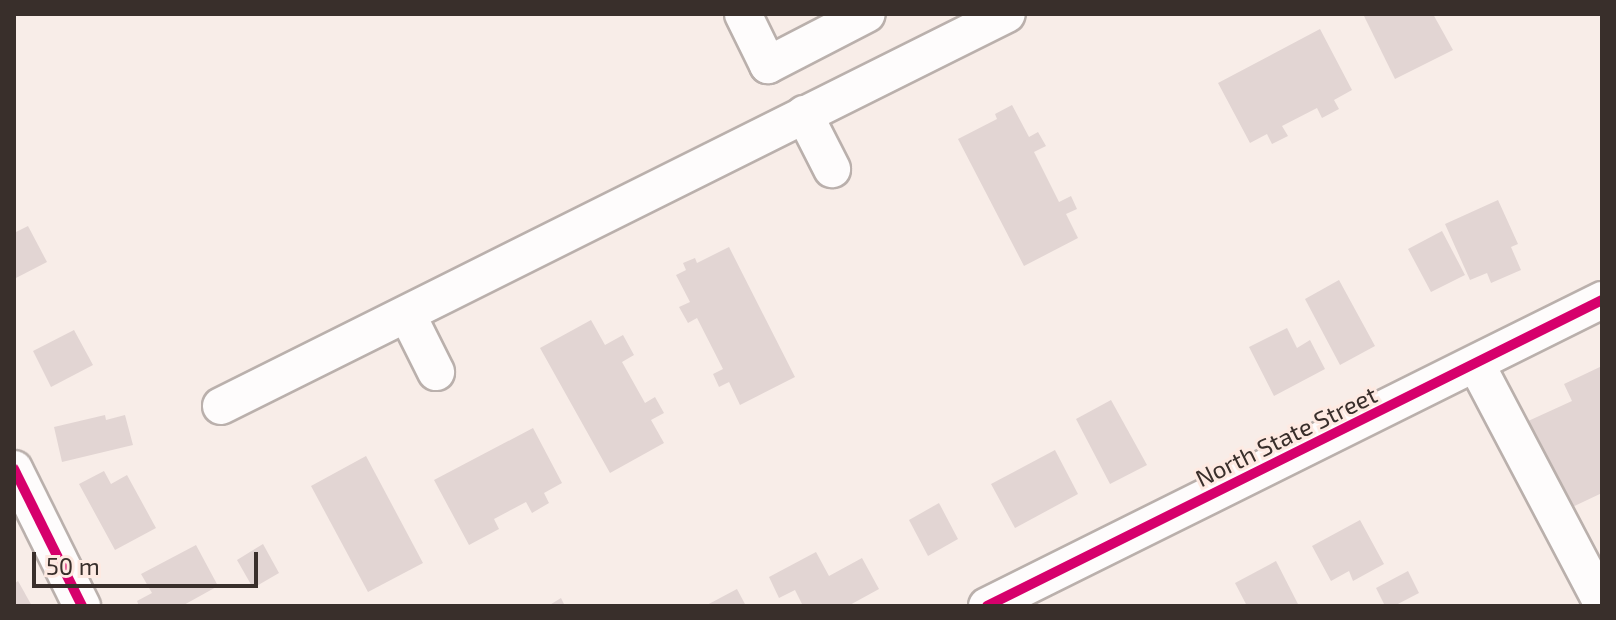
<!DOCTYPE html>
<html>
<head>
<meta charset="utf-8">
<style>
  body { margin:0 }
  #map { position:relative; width:1616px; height:620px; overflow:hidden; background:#f8ede8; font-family:"Exo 2",sans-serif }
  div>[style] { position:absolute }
  .building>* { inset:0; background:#e2d5d3 }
  .roads { filter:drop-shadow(2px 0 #bab0ac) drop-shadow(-2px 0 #bab0ac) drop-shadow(0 2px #bab0ac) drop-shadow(0 -2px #bab0ac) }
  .minor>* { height:36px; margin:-18px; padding:0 18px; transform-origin:18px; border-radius:18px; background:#fefcfc }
  .cycleway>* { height:10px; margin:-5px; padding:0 5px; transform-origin:5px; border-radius:5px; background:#d6006c }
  span { translate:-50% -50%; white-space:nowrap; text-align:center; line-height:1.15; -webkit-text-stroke:6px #feeae2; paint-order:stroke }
  .street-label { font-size:24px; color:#392f2b }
  .frame { position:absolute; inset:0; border:16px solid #392f2b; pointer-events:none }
  .scale { position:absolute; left:32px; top:552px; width:226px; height:36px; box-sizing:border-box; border:4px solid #392f2b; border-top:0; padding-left:10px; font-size:24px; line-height:28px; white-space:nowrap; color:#392f2b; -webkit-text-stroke:6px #feeae2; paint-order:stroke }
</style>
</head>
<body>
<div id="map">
  <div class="building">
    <i style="clip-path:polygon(1363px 14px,1433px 14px,1453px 50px,1395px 79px)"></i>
    <i style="clip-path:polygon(1320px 29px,1352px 90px,1334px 100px,1339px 109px,1322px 118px,1317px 108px,1282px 126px,1288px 136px,1272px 144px,1267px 134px,1250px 143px,1218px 83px)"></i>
    <i style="clip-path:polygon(1012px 105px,1029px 137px,1038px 132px,1046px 146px,1034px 152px,1059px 202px,1071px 196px,1077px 209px,1066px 214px,1078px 238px,1024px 266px,958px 139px,997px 119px,995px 114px)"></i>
    <i style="clip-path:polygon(1498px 200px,1518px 244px,1511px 247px,1521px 270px,1491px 283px,1487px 273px,1470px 280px,1445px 224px)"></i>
    <i style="clip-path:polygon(28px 226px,47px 262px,14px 279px,14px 233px)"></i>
    <i style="clip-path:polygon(1442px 231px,1465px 275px,1431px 292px,1408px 249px)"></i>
    <i style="clip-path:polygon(729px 247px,795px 377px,740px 405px,729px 382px,719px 387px,713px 374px,723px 369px,697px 318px,688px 323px,679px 307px,690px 302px,676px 275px,686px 270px,683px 263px,695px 258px,697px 263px)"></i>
    <i style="clip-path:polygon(1339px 280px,1375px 346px,1340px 365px,1305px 299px)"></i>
    <i style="clip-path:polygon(591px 320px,605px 345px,623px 335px,634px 355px,622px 362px,645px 403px,655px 397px,664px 413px,651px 420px,664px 443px,610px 473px,540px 348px)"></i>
    <i style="clip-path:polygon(1287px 328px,1297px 348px,1310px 340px,1325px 369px,1274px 396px,1249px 347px)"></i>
    <i style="clip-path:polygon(74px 330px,93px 365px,51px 387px,33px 351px)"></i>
    <i style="clip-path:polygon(1602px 366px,1602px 493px,1566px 510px,1526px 422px,1572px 401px,1564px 384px)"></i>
    <i style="clip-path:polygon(1111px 400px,1147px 465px,1110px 484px,1076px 419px)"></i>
    <i style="clip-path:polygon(105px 415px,106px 420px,125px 415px,133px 445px,62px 462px,54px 427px)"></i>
    <i style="clip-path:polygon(533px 428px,562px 483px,544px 493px,549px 503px,532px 513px,526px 502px,494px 519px,499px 529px,469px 545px,434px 480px)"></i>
    <i style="clip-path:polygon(1055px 450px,1078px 494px,1015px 528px,991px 484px)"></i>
    <i style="clip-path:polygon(366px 456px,423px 563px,368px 592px,311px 486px)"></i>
    <i style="clip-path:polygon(104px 471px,111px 484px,127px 475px,156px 528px,115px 550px,79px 484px)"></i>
    <i style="clip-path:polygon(939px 503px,958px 539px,928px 556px,909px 520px)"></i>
    <i style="clip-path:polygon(1360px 520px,1384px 564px,1353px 581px,1349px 571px,1331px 581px,1312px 546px)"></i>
    <i style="clip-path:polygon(263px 544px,279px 573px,253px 588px,237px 560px)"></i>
    <i style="clip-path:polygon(196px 545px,218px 586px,182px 606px,139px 606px,137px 601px,152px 593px,141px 574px)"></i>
    <i style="clip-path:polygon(816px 552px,829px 576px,862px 558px,879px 589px,848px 606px,803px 606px,795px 590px,779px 598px,769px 577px)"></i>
    <i style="clip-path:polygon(1276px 561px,1299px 606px,1247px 606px,1235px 583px)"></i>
    <i style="clip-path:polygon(1408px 571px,1419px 593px,1394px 606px,1385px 606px,1376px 588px)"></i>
    <i style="clip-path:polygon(18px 581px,32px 606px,14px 606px,14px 584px)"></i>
    <i style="clip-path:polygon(737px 589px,746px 606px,705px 606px)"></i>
    <i style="clip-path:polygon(561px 598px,565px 606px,548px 606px)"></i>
  </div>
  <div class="roads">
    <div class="minor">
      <i style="left:743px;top:14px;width:57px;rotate:63.9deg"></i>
      <i style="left:768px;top:65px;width:111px;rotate:-27.3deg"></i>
      <i style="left:804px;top:114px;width:62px;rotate:63deg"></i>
      <i style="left:407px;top:314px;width:65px;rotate:63.4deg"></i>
      <i style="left:1476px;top:364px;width:270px;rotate:62.2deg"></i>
      <i style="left:221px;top:406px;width:878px;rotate:-26.51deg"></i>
      <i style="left:14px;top:469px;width:153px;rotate:63.6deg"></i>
      <i style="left:987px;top:606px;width:687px;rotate:-26.45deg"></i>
    </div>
  </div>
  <div class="cycleway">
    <i style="left:14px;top:469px;width:153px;rotate:63.6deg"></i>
    <i style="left:987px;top:606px;width:687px;rotate:-26.45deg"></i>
  </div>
  <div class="street-label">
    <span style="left:1286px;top:436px;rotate:-26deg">North State Street</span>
  </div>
  <div class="frame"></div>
  <div class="scale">50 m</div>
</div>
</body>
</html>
